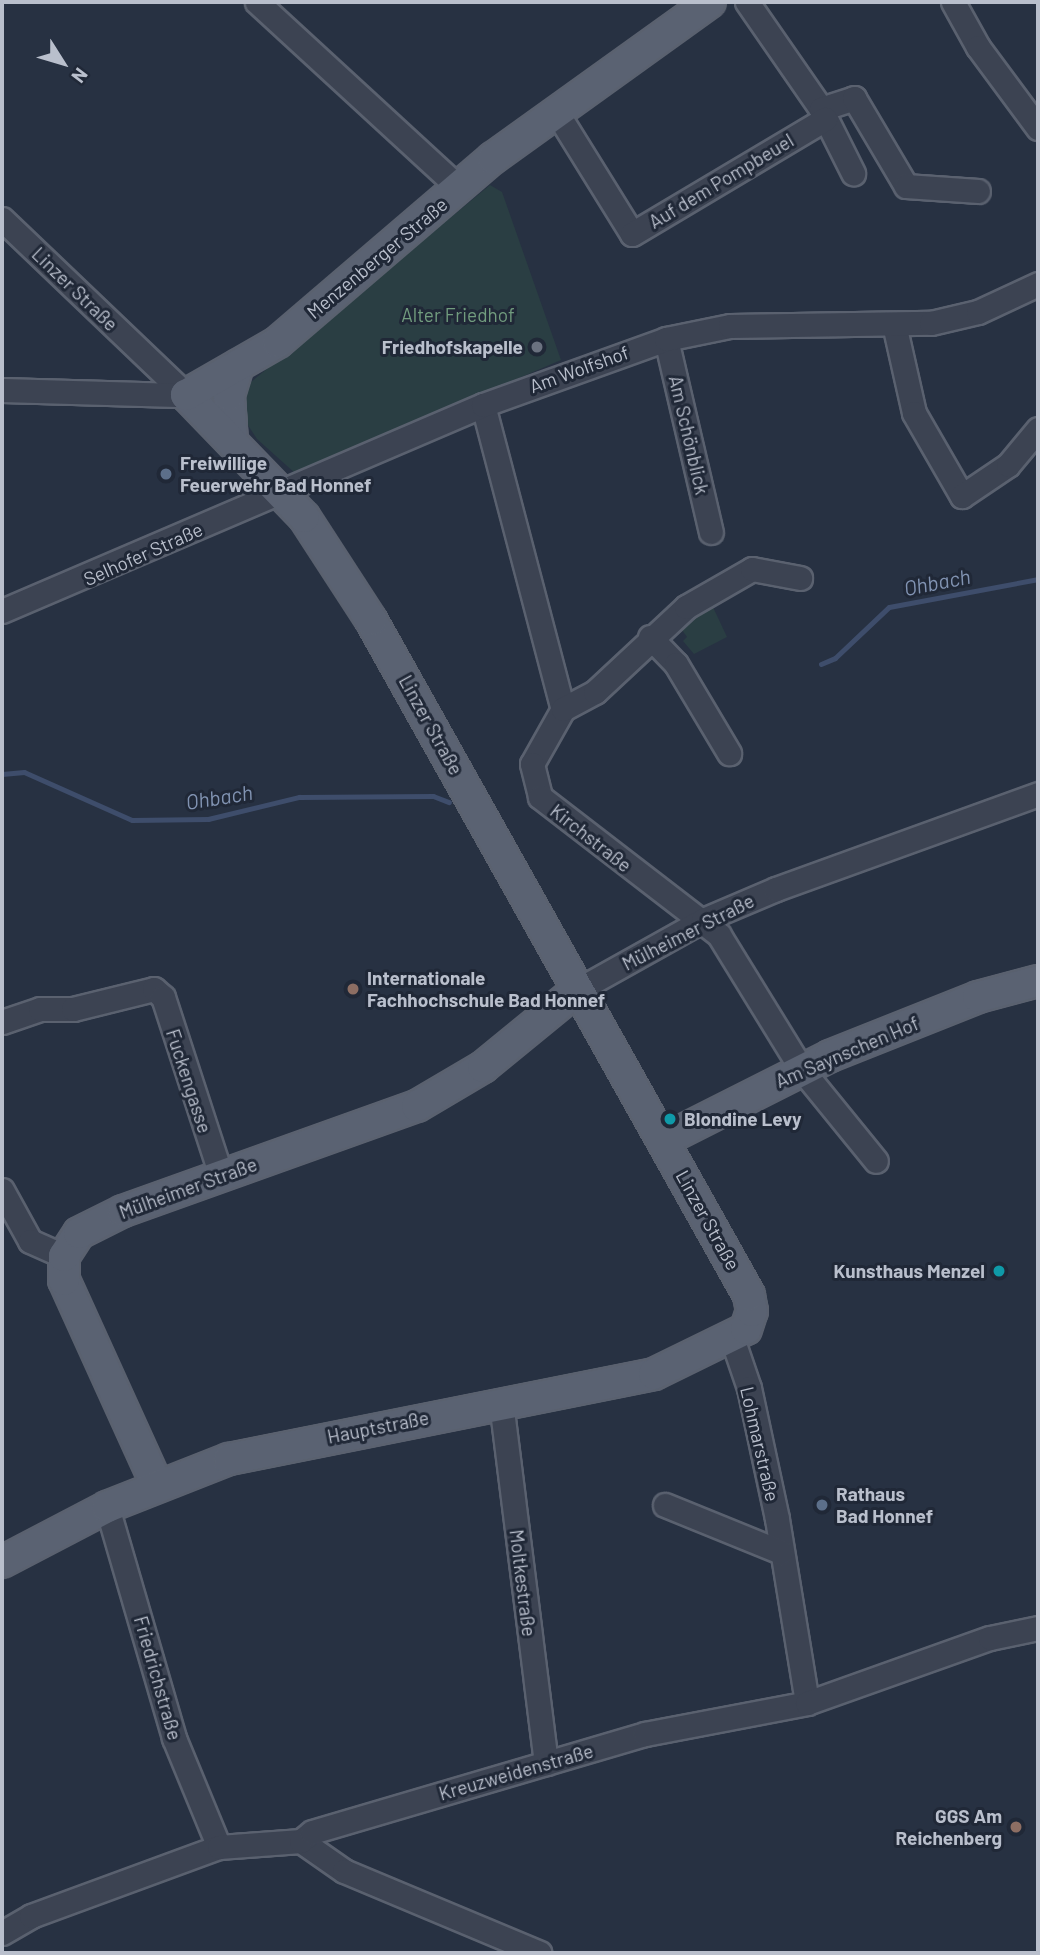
<!DOCTYPE html>
<html>
<head>
<meta charset="utf-8">
<style>
  body { margin:0 }
  #map { position:relative; width:1040px; height:1955px; overflow:hidden; background:#273142; font-family:Barlow,sans-serif }
  div>[style] { position:absolute }
  .green>* { inset:0; background:#2a3e43 }
  .stream>* { height:5px; margin:-2.5px; padding:0 2.5px; transform-origin:2.5px; border-radius:2.5px; background:#3e4d6b }
  .roads { filter:drop-shadow(2px 0 #5a616f) drop-shadow(-2px 0 #5a616f) drop-shadow(0 2px #5a616f) drop-shadow(0 -2px #5a616f) }
  .minor>* { height:23px; margin:-11.5px; padding:0 11.5px; transform-origin:11.5px; border-radius:11.5px; background:#3c4352 }
  .major>* { height:30px; margin:-15px; padding:0 15px; transform-origin:15px; border-radius:15px; background:#5a6272 }
  .dots>* { width:19px; height:19px; translate:-50% -50%; box-sizing:border-box; border:4px solid #202837; border-radius:50% }
  span { translate:-50% -50%; white-space:nowrap; text-align:center; line-height:1.15; -webkit-text-stroke:6px #202837; paint-order:stroke }
  .street-label { font-size:19px; color:#b9bfcc }
  .park-label { font-size:19px; color:#719c7e }
  .poi-label { font-size:19px; color:#b9bfcc; font-weight:700 }
  .right { translate:-100% -50%; text-align:right }
  .left { translate:0 -50%; text-align:left }
  .water-label { font-size:21px; color:#8193b2; font-style:italic }
  .frame { position:absolute; inset:0; border:4px solid #b9bfcc; pointer-events:none }
  .north { position:absolute; left:28px; top:28px; width:70px; height:70px; -webkit-text-stroke:5px #202837; paint-order:stroke; rotate:127deg; font-size:19px; font-weight:700; line-height:28px; text-align:center; color:#b9bfcc }
  .north::after { content:''; display:block; margin:auto; width:24px; height:32px; background:#b9bfcc; clip-path:polygon(50% 0,100% 100%,50% 72%,0 100%) }
</style>
</head>
<body>
<div id="map">
  <div class="green">
    <i style="clip-path:polygon(490px 185px,502px 192px,561px 360px,296px 474px,257px 439px,242px 416px,245px 387px)"></i>
    <i style="clip-path:polygon(712px 605px,727px 637px,694px 654px,683px 641px,687px 637px,682px 630px)"></i>
  </div>
  <div class="stream">
    <i style="left:821px;top:664px;width:15px;rotate:-23deg"></i>
    <i style="left:835px;top:658px;width:74px;rotate:-43.4deg"></i>
    <i style="left:889px;top:607px;width:152px;rotate:-10.6deg"></i>
    <i style="left:2px;top:774px;width:22px;rotate:-5deg"></i>
    <i style="left:24px;top:772px;width:118px;rotate:24deg"></i>
    <i style="left:132px;top:820px;width:76px;rotate:-0.8deg"></i>
    <i style="left:208px;top:819px;width:94px;rotate:-13.6deg"></i>
    <i style="left:299px;top:797px;width:134px;rotate:-0.4deg"></i>
    <i style="left:433px;top:796px;width:17px;rotate:21deg"></i>
  </div>
  <div class="roads">
    <div class="minor">
      <i style="left:257px;top:2px;width:275px;rotate:42.6deg"></i>
      <i style="left:747px;top:2px;width:130px;rotate:55.3deg"></i>
      <i style="left:821px;top:109px;width:72px;rotate:63.4deg"></i>
      <i style="left:953px;top:2px;width:51px;rotate:60.9deg"></i>
      <i style="left:978px;top:47px;width:101px;rotate:53.5deg"></i>
      <i style="left:821px;top:109px;width:35px;rotate:-18deg"></i>
      <i style="left:854px;top:98px;width:102px;rotate:59.4deg"></i>
      <i style="left:906px;top:186px;width:72px;rotate:4deg"></i>
      <i style="left:557px;top:113px;width:142px;rotate:58.2deg"></i>
      <i style="left:632px;top:234px;width:225px;rotate:-30.8deg"></i>
      <i style="left:2px;top:219px;width:255px;rotate:43.7deg"></i>
      <i style="left:894px;top:324px;width:91px;rotate:77.3deg"></i>
      <i style="left:914px;top:413px;width:96px;rotate:60deg"></i>
      <i style="left:962px;top:496px;width:55px;rotate:-34deg"></i>
      <i style="left:1008px;top:465px;width:47px;rotate:-50.2deg"></i>
      <i style="left:666px;top:339px;width:198px;rotate:76.9deg"></i>
      <i style="left:2px;top:390px;width:184px;rotate:1.6deg"></i>
      <i style="left:483px;top:405px;width:314px;rotate:75.3deg"></i>
      <i style="left:563px;top:709px;width:63px;rotate:119.4deg"></i>
      <i style="left:532px;top:764px;width:34px;rotate:76deg"></i>
      <i style="left:540px;top:797px;width:226px;rotate:37.6deg"></i>
      <i style="left:719px;top:935px;width:158px;rotate:58.4deg"></i>
      <i style="left:802px;top:1070px;width:117px;rotate:50.9deg"></i>
      <i style="left:2px;top:611px;width:523px;rotate:-23.18deg"></i>
      <i style="left:483px;top:405px;width:195px;rotate:-19.8deg"></i>
      <i style="left:666px;top:339px;width:65px;rotate:-11.5deg"></i>
      <i style="left:730px;top:326px;width:201px;rotate:-0.9deg"></i>
      <i style="left:931px;top:323px;width:48px;rotate:-13.2deg"></i>
      <i style="left:978px;top:312px;width:66px;rotate:-25deg"></i>
      <i style="left:650px;top:637px;width:37px;rotate:46deg"></i>
      <i style="left:676px;top:664px;width:104px;rotate:59.2deg"></i>
      <i style="left:563px;top:709px;width:36px;rotate:-28deg"></i>
      <i style="left:595px;top:692px;width:125px;rotate:-43deg"></i>
      <i style="left:686px;top:607px;width:76px;rotate:-29.9deg"></i>
      <i style="left:752px;top:569px;width:49px;rotate:10.6deg"></i>
      <i style="left:576px;top:991px;width:145px;rotate:-29.2deg"></i>
      <i style="left:703px;top:920px;width:79px;rotate:-23deg"></i>
      <i style="left:776px;top:889px;width:279px;rotate:-19.9deg"></i>
      <i style="left:2px;top:1022px;width:40px;rotate:-18.9deg"></i>
      <i style="left:40px;top:1009px;width:33px"></i>
      <i style="left:73px;top:1009px;width:83px;rotate:-13.9deg"></i>
      <i style="left:154px;top:989px;width:12px;rotate:42deg"></i>
      <i style="left:163px;top:997px;width:188px;rotate:72deg"></i>
      <i style="left:2px;top:1190px;width:58px;rotate:61.2deg"></i>
      <i style="left:30px;top:1241px;width:37px;rotate:24deg"></i>
      <i style="left:732px;top:1338px;width:53px;rotate:71.2deg"></i>
      <i style="left:749px;top:1388px;width:134px;rotate:77.9deg"></i>
      <i style="left:777px;top:1519px;width:186px;rotate:80.7deg"></i>
      <i style="left:501px;top:1402px;width:364px;rotate:82.9deg"></i>
      <i style="left:665px;top:1505px;width:125px;rotate:22.1deg"></i>
      <i style="left:107px;top:1507px;width:241px;rotate:73.8deg"></i>
      <i style="left:174px;top:1738px;width:118px;rotate:67.6deg"></i>
      <i style="left:301px;top:1841px;width:52px;rotate:34.9deg"></i>
      <i style="left:344px;top:1871px;width:212px;rotate:22.7deg"></i>
      <i style="left:2px;top:1933px;width:34px;rotate:-30deg"></i>
      <i style="left:31px;top:1916px;width:200px;rotate:-20.2deg"></i>
      <i style="left:219px;top:1847px;width:82px;rotate:-4.2deg"></i>
      <i style="left:301px;top:1841px;width:14px;rotate:-39deg"></i>
      <i style="left:312px;top:1832px;width:347px;rotate:-16.4deg"></i>
      <i style="left:645px;top:1734px;width:165px;rotate:-10.8deg"></i>
      <i style="left:807px;top:1703px;width:194px;rotate:-19.6deg"></i>
      <i style="left:990px;top:1638px;width:49px;rotate:-11.8deg"></i>
    </div>
    <div class="major">
      <i style="left:232px;top:442px;width:47px;rotate:-93.7deg"></i>
      <i style="left:229px;top:395px;width:31px;rotate:-73deg"></i>
      <i style="left:664px;top:1140px;width:186px;rotate:-26.8deg"></i>
      <i style="left:830px;top:1056px;width:159px;rotate:-21.7deg"></i>
      <i style="left:978px;top:997px;width:62px;rotate:-14.9deg"></i>
      <i style="left:157px;top:1485px;width:225px;rotate:-114.4deg"></i>
      <i style="left:64px;top:1280px;width:24px;rotate:-90deg"></i>
      <i style="left:64px;top:1256px;width:27px;rotate:-57deg"></i>
      <i style="left:79px;top:1233px;width:49px;rotate:-26.6deg"></i>
      <i style="left:123px;top:1211px;width:312px;rotate:-19.7deg"></i>
      <i style="left:417px;top:1106px;width:77px;rotate:-30.6deg"></i>
      <i style="left:483px;top:1067px;width:120px;rotate:-39.3deg"></i>
      <i style="left:2px;top:1562px;width:119px;rotate:-27.6deg"></i>
      <i style="left:107px;top:1507px;width:131px;rotate:-21.5deg"></i>
      <i style="left:229px;top:1459px;width:433px;rotate:-11.3deg"></i>
      <i style="left:654px;top:1374px;width:102px;rotate:-26.1deg"></i>
      <i style="left:746px;top:1329px;width:19px;rotate:-72deg"></i>
      <i style="left:752px;top:1311px;width:16px;rotate:-101deg"></i>
      <i style="left:749px;top:1295px;width:774px;rotate:-119.25deg"></i>
      <i style="left:371px;top:620px;width:123px;rotate:-123deg"></i>
      <i style="left:304px;top:517px;width:170px;rotate:-134deg"></i>
      <i style="left:186px;top:395px;width:106px;rotate:-29.9deg"></i>
      <i style="left:278px;top:342px;width:283px;rotate:-40.6deg"></i>
      <i style="left:493px;top:158px;width:267px;rotate:-35.7deg"></i>
    </div>
  </div>
  <div class="dots">
    <i style="left:537px;top:347px;background:#6b7280"></i>
    <i style="left:166px;top:474px;background:#5c6f8a"></i>
    <i style="left:353px;top:989px;background:#8d6e63"></i>
    <i style="left:670px;top:1119px;background:#0f9aa8"></i>
    <i style="left:999px;top:1271px;background:#0f9aa8"></i>
    <i style="left:822px;top:1505px;background:#5c6f8a"></i>
    <i style="left:1016px;top:1827px;background:#8d6e63"></i>
  </div>
  <div class="street-label">
    <span style="left:721px;top:181px;rotate:-31deg">Auf dem Pompbeuel</span>
    <span style="left:377px;top:258px;rotate:-40deg">Menzenberger Straße</span>
    <span style="left:75px;top:289px;rotate:44deg">Linzer Straße</span>
    <span style="left:579px;top:369px;rotate:-20deg">Am Wolfshof</span>
    <span style="left:689px;top:435px;rotate:77deg">Am Schönblick</span>
    <span style="left:143px;top:554px;rotate:-24deg">Selhofer Straße</span>
    <span style="left:431px;top:725px;rotate:61deg">Linzer Straße</span>
    <span style="left:591px;top:838px;rotate:38deg">Kirchstraße</span>
    <span style="left:688px;top:932px;rotate:-27deg">Mülheimer Straße</span>
    <span style="left:847px;top:1052px;rotate:-23deg">Am Saynschen Hof</span>
    <span style="left:189px;top:1081px;rotate:72deg">Fuckengasse</span>
    <span style="left:188px;top:1188px;rotate:-20deg">Mülheimer Straße</span>
    <span style="left:708px;top:1220px;rotate:61deg">Linzer Straße</span>
    <span style="left:378px;top:1427px;rotate:-11deg">Hauptstraße</span>
    <span style="left:760px;top:1444px;rotate:77deg">Lohmarstraße</span>
    <span style="left:523px;top:1583px;rotate:83deg">Moltkestraße</span>
    <span style="left:158px;top:1678px;rotate:74deg">Friedrichstraße</span>
    <span style="left:516px;top:1772px;rotate:-16deg">Kreuzweidenstraße</span>
  </div>
  <div class="park-label">
    <span style="left:458px;top:315px">Alter Friedhof</span>
  </div>
  <div class="poi-label">
    <span class="right" style="left:523px;top:347px">Friedhofskapelle</span>
    <span class="left" style="left:180px;top:474px">Freiwillige<br>Feuerwehr Bad Honnef</span>
    <span class="left" style="left:367px;top:989px">Internationale<br>Fachhochschule Bad Honnef</span>
    <span class="left" style="left:684px;top:1119px">Blondine Levy</span>
    <span class="right" style="left:985px;top:1271px">Kunsthaus Menzel</span>
    <span class="left" style="left:836px;top:1505px">Rathaus<br>Bad Honnef</span>
    <span class="right" style="left:1002px;top:1827px">GGS Am<br>Reichenberg</span>
  </div>
  <div class="water-label">
    <span style="left:937px;top:582px;rotate:-11deg">Ohbach</span>
    <span style="left:219px;top:797px;rotate:-9deg">Ohbach</span>
  </div>
  <div class="frame"></div>
  <div class="north">N</div>
</div>
</body>
</html>
